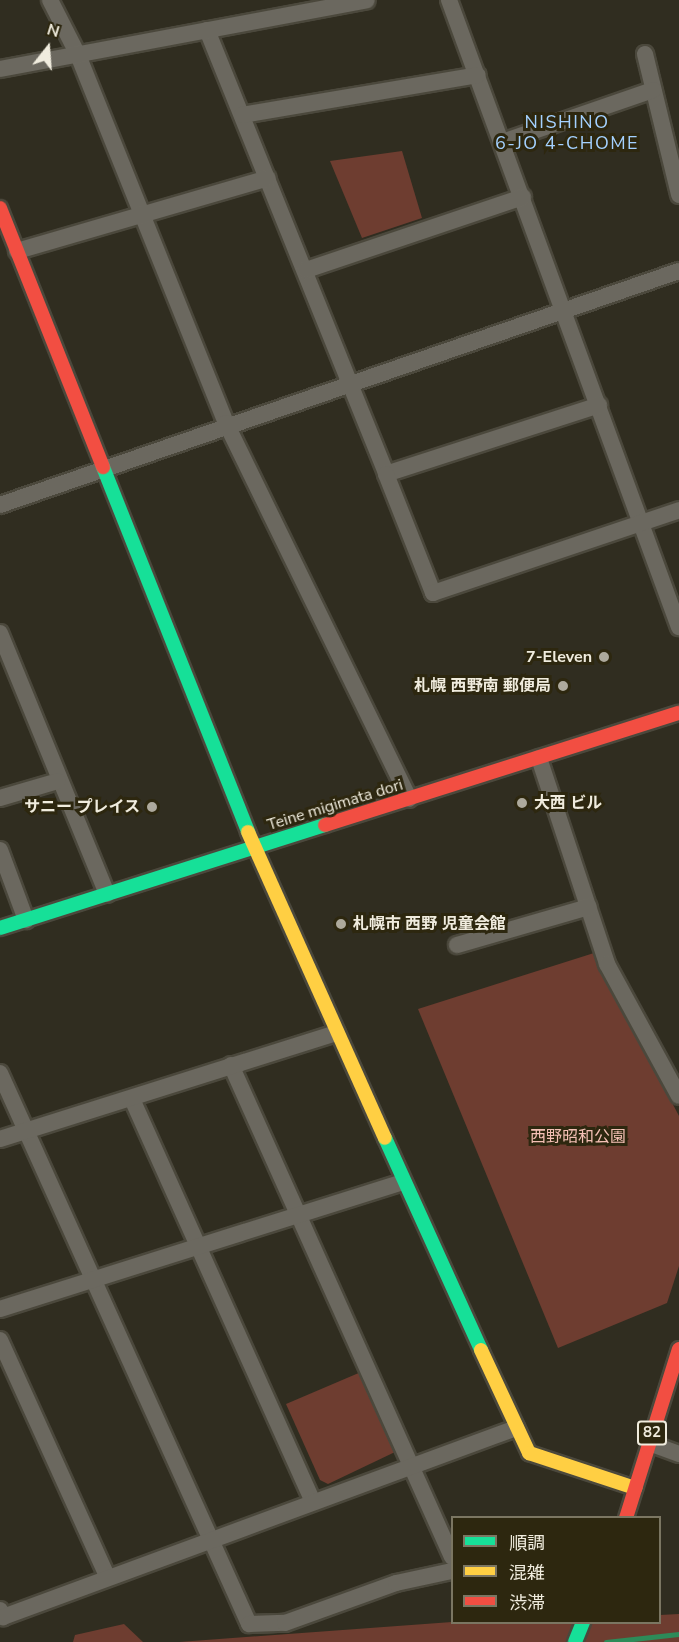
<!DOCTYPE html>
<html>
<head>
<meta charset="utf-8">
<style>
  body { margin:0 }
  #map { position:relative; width:679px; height:1642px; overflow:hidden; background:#302d20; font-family:"Nunito Sans","Noto Sans JP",sans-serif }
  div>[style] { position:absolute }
  .green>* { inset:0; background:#6e3d30 }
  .stream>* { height:5px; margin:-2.5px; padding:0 2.5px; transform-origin:2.5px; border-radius:2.5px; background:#2d8b59 }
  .roads { filter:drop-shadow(2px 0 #4b483c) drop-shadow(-2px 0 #4b483c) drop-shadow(0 2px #4b483c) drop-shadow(0 -2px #4b483c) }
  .street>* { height:16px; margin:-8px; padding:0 8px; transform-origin:8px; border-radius:8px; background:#6b685f }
  .fast>* { height:14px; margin:-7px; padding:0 7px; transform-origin:7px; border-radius:7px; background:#16e098 }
  .slow>* { height:14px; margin:-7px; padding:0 7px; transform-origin:7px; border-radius:7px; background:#ffcf43 }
  .jam>* { height:14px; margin:-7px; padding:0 7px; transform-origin:7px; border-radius:7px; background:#f24e42 }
  .dots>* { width:16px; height:16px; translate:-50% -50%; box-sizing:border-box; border:3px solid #2d270f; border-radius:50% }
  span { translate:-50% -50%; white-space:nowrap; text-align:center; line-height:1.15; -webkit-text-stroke:6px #2d270f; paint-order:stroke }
  .shield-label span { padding:2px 4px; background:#2d270f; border:2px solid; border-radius:4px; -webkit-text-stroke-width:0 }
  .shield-label { font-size:15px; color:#f0ecde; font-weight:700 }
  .poi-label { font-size:16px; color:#f0ecde; font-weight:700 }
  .right { translate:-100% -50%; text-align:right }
  .left { translate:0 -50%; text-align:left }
  .street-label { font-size:16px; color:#f0ecde }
  .park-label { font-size:16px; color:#f4c0b5 }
  .neighbourhood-label { font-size:18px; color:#a4d1ff; letter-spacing:1.5px }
  .legend { position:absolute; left:451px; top:1516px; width:210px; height:108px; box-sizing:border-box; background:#2d270f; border:2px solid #7b7662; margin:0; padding:8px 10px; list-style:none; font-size:18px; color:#f0ecde }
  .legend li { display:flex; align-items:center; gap:12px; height:30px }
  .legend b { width:30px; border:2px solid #7b7662 }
  .north { position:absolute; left:18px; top:18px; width:60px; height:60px; -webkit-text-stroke:4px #2d270f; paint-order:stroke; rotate:17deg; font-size:16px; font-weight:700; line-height:24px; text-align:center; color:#f0ecde }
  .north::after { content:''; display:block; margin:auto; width:21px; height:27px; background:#f0ecde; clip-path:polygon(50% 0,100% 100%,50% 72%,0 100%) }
</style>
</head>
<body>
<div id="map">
  <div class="green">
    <i style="clip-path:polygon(402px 151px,422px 218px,362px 238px,330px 161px)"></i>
    <i style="clip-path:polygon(594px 953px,679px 1116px,679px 1266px,667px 1303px,558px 1348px,418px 1009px)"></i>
    <i style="clip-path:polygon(361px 1372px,395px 1452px,328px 1484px,320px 1480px,286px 1404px)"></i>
    <i style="clip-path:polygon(679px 1614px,679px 1642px,179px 1642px,452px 1622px,660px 1622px,660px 1615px)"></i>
    <i style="clip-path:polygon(124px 1624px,143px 1642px,73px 1642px,75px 1635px)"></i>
  </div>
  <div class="stream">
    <i style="left:606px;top:1642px;width:73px;rotate:-6.3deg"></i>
  </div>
  <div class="roads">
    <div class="street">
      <i style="left:50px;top:0;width:62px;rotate:63deg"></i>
      <i style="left:78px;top:55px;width:397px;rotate:68.1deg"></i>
      <i style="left:226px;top:423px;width:418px;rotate:64deg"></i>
      <i style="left:449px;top:0;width:668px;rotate:69.86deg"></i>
      <i style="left:207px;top:30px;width:479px;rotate:68deg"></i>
      <i style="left:386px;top:474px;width:224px;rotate:-17.9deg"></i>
      <i style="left:645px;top:54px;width:145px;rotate:76.4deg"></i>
      <i style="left:0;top:69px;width:373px;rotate:-10.6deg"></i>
      <i style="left:242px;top:115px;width:239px;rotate:-9.6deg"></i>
      <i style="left:502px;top:142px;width:160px;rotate:-19deg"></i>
      <i style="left:17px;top:251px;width:261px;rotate:-16.2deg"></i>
      <i style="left:306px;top:270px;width:229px;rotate:-18.6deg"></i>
      <i style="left:386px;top:474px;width:128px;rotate:68.4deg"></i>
      <i style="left:433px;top:593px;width:260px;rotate:-18.6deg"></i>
      <i style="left:0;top:505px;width:718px;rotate:-19.02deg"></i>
      <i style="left:0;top:633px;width:282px;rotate:67.7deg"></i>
      <i style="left:539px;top:758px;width:217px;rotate:71.7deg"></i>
      <i style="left:607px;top:964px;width:150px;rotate:61.4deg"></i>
      <i style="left:0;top:798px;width:60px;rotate:-16.3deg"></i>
      <i style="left:0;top:850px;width:75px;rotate:69.6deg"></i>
      <i style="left:457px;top:945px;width:137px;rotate:-16.1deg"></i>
      <i style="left:231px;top:1065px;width:539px;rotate:65.81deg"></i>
      <i style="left:0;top:1073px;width:605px;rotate:65.68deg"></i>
      <i style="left:249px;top:1624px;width:36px;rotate:-2deg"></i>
      <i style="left:285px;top:1623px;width:118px;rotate:-19.8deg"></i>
      <i style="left:396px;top:1583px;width:57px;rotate:-12.1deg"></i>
      <i style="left:132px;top:1099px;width:442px;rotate:65.8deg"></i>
      <i style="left:0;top:1139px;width:353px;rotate:-17.5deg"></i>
      <i style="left:0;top:1309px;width:423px;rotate:-17.5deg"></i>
      <i style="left:0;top:1340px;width:261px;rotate:65.6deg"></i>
      <i style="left:649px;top:1443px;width:32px;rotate:20deg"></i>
      <i style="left:0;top:1610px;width:8px;rotate:67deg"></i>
      <i style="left:3px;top:1617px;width:547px;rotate:-20.22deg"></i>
    </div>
    <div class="fast">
      <i style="left:103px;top:467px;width:393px;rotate:68.3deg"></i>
      <i style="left:0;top:928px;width:341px;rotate:-17.6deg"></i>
      <i style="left:385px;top:1138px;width:233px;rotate:65.6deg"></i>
      <i style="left:575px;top:1642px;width:22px;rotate:-68deg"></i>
    </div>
    <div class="slow">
      <i style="left:248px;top:832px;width:335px;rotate:65.9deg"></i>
      <i style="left:481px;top:1350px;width:114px;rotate:65deg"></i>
      <i style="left:529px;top:1453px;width:112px;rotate:18.3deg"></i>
    </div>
    <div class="jam">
      <i style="left:0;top:208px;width:279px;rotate:68.3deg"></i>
      <i style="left:325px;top:825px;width:371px;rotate:-17.6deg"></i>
      <i style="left:626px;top:1518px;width:177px;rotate:-72.6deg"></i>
    </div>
  </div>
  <div class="dots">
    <i style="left:604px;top:657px;background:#ada99c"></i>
    <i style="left:563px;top:686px;background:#ada99c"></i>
    <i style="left:522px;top:803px;background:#ada99c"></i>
    <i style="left:152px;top:807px;background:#ada99c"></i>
    <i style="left:341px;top:924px;background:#ada99c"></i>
  </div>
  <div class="shield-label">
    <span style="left:652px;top:1433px">82</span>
  </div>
  <div class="poi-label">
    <span class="right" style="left:592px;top:657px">7-Eleven</span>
    <span class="right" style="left:551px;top:686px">札幌 西野南 郵便局</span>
    <span class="left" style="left:534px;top:803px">大西 ビル</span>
    <span class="right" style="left:140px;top:807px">サニー プレイス</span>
    <span class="left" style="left:353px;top:924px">札幌市 西野 児童会館</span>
  </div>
  <div class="street-label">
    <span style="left:335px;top:805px;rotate:-17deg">Teine migimata dori</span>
  </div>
  <div class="park-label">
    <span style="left:578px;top:1137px">西野昭和公園</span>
  </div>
  <div class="neighbourhood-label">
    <span style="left:567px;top:133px">NISHINO<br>6-JO 4-CHOME</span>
  </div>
  <ul class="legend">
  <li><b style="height:8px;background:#16e098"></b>順調</li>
  <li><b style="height:8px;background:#ffcf43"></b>混雑</li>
  <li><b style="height:8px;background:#f24e42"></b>渋滞</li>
  </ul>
  <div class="north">N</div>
</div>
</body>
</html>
